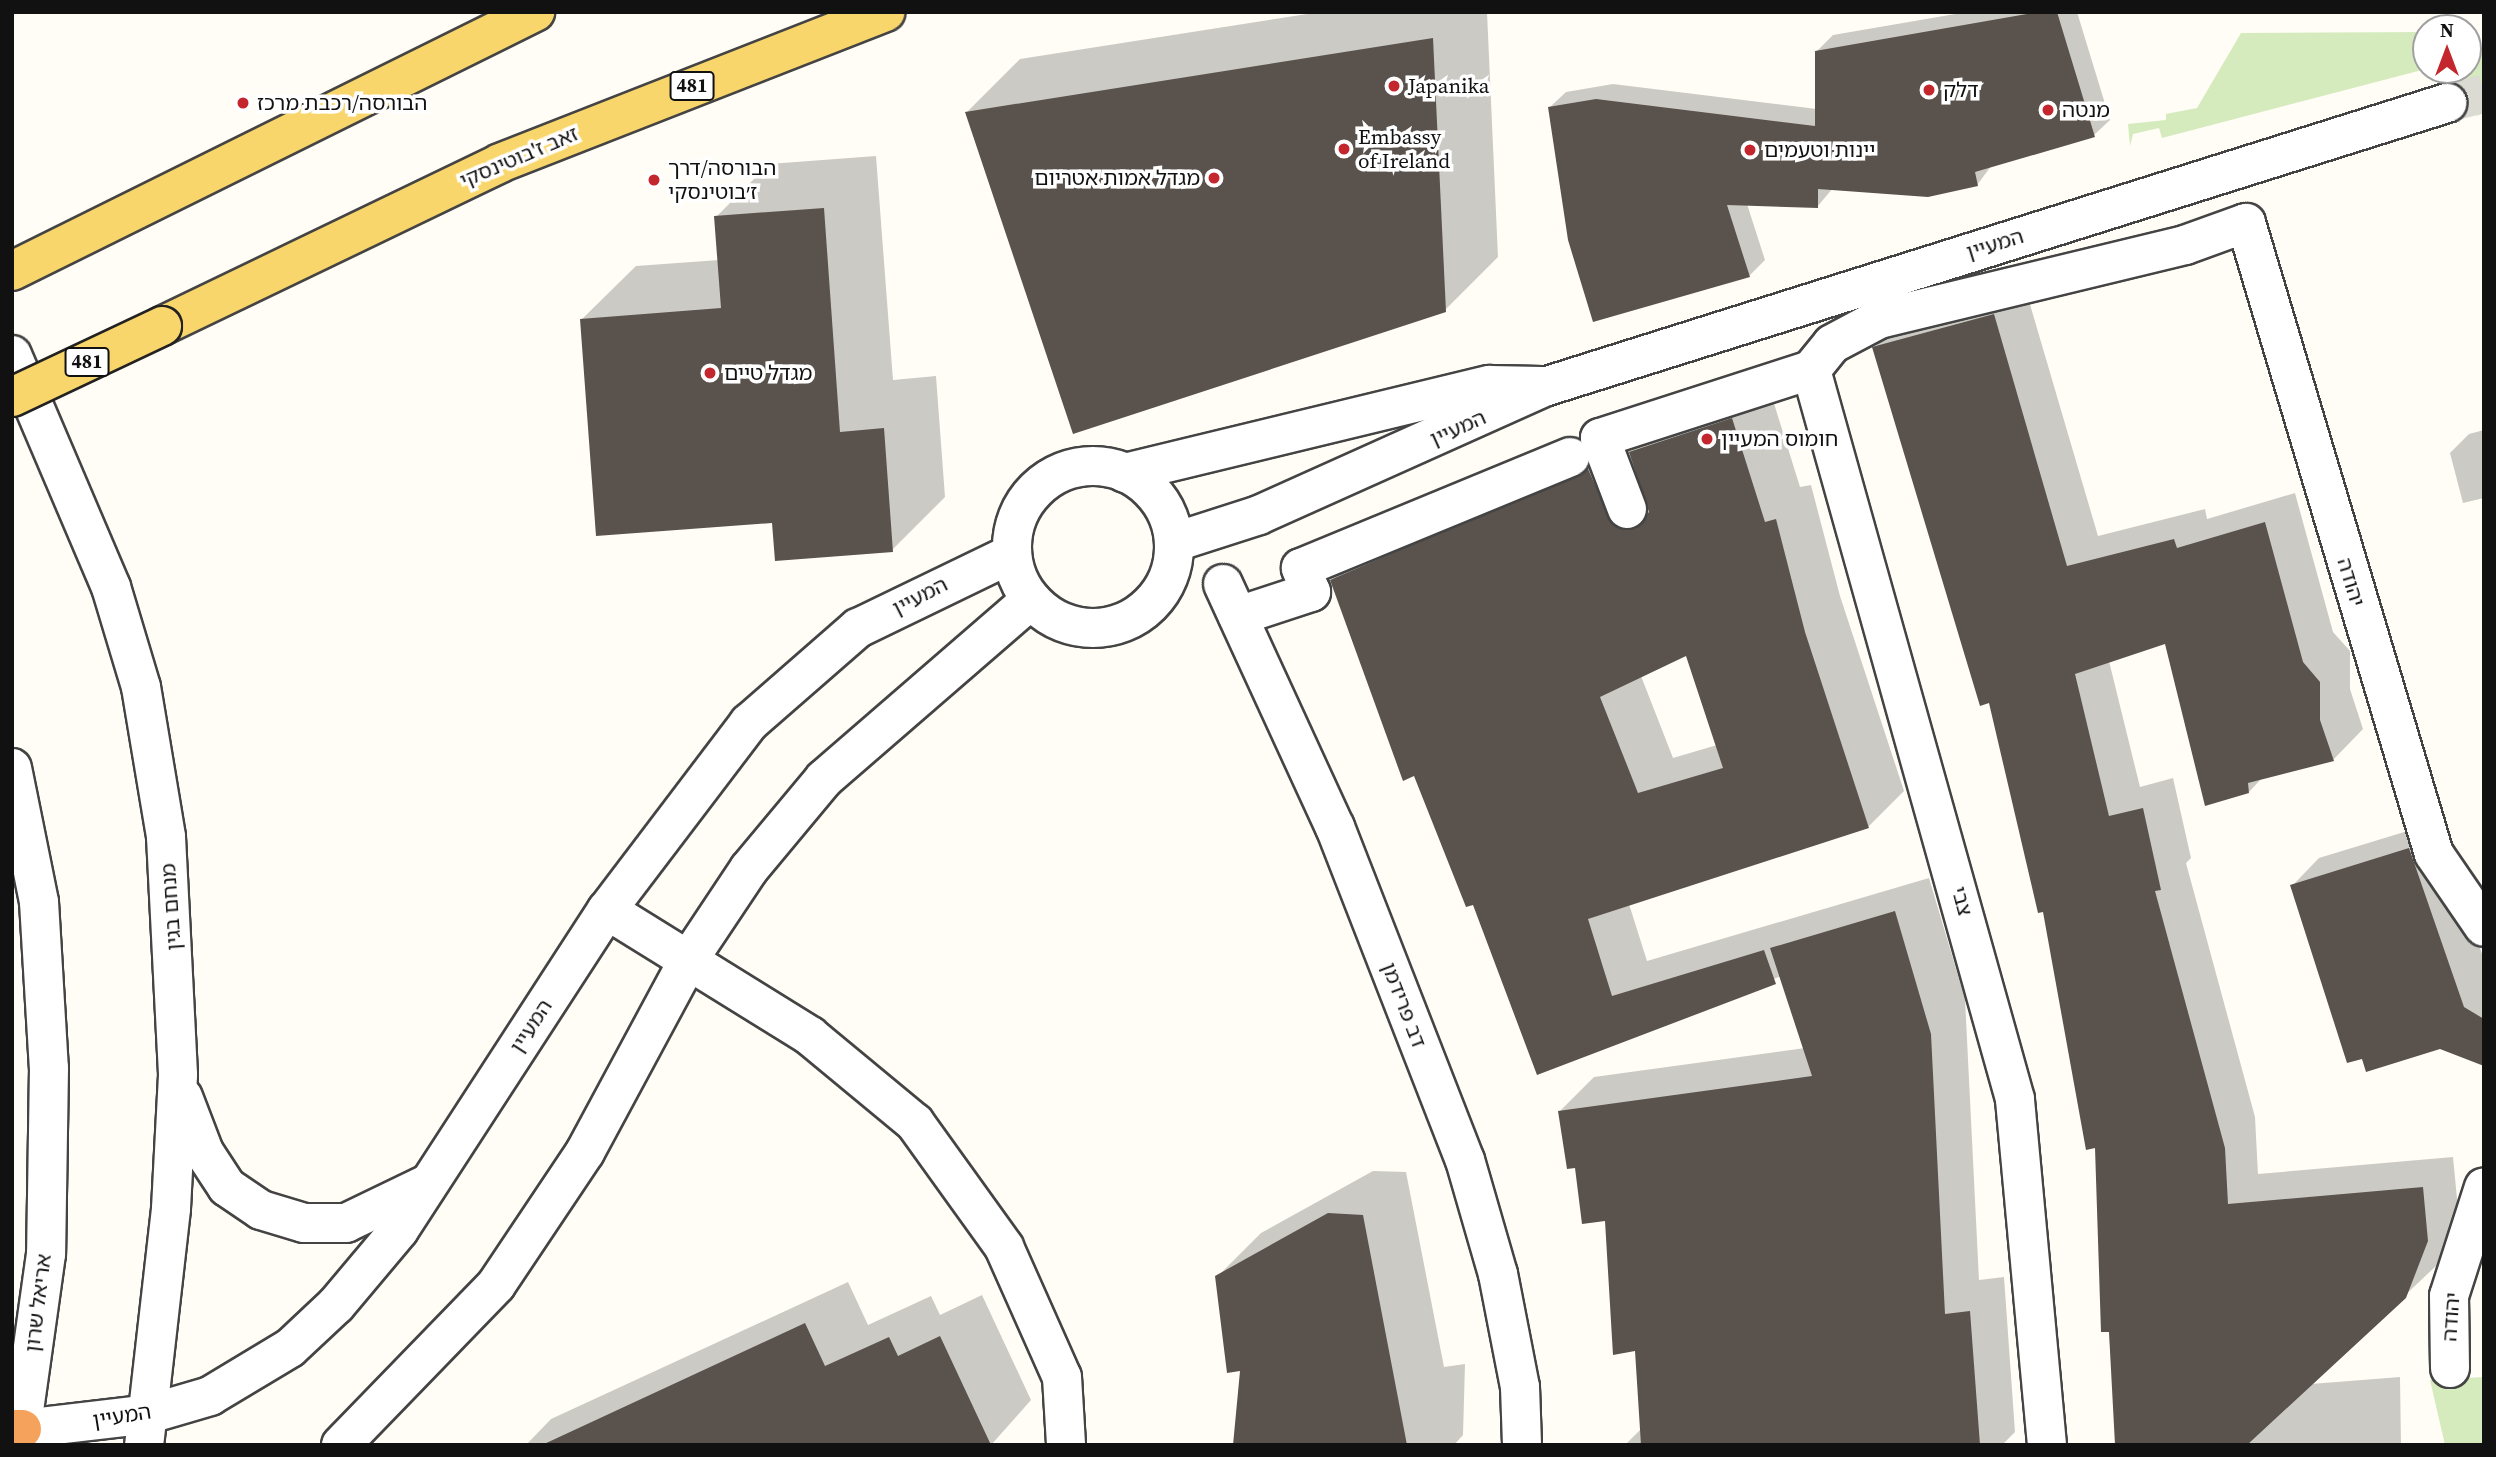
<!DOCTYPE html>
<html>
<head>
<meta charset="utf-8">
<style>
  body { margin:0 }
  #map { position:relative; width:2496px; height:1457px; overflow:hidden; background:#fffdf5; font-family:"Source Serif 4","Noto Sans Hebrew",serif }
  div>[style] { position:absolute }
  .green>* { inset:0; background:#d5ebbd }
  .shadow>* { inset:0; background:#0003 }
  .building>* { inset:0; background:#5a524d }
  .tertiary-tunnel>* { height:38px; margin-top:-19px; transform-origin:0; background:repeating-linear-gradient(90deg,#dbdad3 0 38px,transparent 0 57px) }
  .roads { filter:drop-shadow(2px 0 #444) drop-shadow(-2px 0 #444) drop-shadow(0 2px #444) drop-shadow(0 -2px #444) }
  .pedestrian>* { height:38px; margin:-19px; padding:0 19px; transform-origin:19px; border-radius:19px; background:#fff }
  .minor>* { height:38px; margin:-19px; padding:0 19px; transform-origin:19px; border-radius:19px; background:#fff }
  .tertiary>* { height:38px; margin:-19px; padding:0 19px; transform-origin:19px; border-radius:19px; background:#fff }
  .tertiary>.ring { margin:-19px; padding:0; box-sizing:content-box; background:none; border:38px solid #fff; border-radius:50% }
  .primary>* { height:38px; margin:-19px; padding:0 19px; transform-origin:19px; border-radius:19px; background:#f9d66b }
  .motorway>* { height:38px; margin:-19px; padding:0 19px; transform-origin:19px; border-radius:19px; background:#f5a25d }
  .bridges { filter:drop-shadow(2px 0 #222) drop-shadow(-2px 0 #222) drop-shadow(0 2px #222) drop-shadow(0 -2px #222) }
  .primary-bridge>* { height:38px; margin:-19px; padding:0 19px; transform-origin:19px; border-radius:19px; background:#f9d66b }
  .dots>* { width:19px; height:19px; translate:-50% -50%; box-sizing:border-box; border:4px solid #fff; border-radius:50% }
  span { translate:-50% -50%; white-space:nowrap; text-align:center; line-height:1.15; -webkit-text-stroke:7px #fff; paint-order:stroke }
  .shield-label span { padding:2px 5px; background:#fff; border:2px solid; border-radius:5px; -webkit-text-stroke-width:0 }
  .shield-label { font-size:19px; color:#111; font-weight:700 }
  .poi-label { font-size:21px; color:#111 }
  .left { translate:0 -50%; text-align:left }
  .right { translate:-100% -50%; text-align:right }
  .street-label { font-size:21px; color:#111 }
  .frame { position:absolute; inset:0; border:14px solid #111; pointer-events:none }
  .north { position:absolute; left:2412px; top:14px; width:70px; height:70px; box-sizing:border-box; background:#fff; border:2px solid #a0a0a0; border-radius:50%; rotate:0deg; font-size:19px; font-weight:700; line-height:28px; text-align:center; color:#111 }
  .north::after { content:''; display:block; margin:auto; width:24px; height:32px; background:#c4262e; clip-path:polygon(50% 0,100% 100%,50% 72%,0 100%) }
</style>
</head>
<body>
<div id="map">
  <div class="green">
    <i style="clip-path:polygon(2424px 32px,2426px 69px,2162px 138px,2159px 128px,2133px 134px,2130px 146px,2128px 124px,2166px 120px,2166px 114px,2197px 108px,2241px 33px)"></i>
    <i style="clip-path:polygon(2468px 49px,2484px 52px,2484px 112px,2477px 116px,2460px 70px,2468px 70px)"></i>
    <i style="clip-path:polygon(2484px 1377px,2484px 1445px,2445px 1445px,2430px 1380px)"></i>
  </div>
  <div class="shadow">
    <i style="clip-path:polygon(1320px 12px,1487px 12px,1498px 257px,1445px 310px,967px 112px,1020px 59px)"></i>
    <i style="clip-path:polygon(1967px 12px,2077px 12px,2110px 120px,2094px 135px,1992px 165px,1977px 185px,1833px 188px,1817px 207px,1747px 204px,1765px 260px,1749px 276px,1550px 107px,1566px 92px,1613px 84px,1817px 109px,1817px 51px,1833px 35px)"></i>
    <i style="clip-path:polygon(876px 156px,893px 380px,936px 376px,945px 497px,892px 550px,774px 521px,582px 319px,636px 266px,719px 260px,716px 217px,769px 164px)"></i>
    <i style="clip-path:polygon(2024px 284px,2098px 536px,2205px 509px,2207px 519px,2295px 493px,2333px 632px,2350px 651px,2350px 689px,2363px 729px,2333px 760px,2262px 778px,2249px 792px,2166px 642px,2109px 661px,2140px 787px,2173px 778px,2191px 858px,2186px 863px,2255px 1117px,2258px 1174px,2453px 1157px,2458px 1209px,2436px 1266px,2311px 1384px,2400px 1377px,2401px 1445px,2117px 1445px,2096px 1146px,2088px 1148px,2044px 910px,1990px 701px,1874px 348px,1905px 317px)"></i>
    <i style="clip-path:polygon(evenodd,1768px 384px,1800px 487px,1811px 485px,1840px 596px,1904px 791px,1869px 826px,1629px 904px,1647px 961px,1929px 878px,1965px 999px,1979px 1280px,2004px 1277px,2015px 1432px,2002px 1445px,1625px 1445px,1642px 1428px,1637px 1349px,1607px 1219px,1577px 1166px,1560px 1111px,1594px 1077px,1805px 1048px,1781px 976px,1538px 1073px,1474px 902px,1332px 580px,1367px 545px,1624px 434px,1631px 451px,1666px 417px,1768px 384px,1687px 653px,1717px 745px,1673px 758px,1641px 676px,1687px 653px)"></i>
    <i style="clip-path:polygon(2484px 430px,2484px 498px,2463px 503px,2450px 453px,2469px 434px)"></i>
    <i style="clip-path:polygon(2437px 822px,2484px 960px,2484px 1055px,2292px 886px,2319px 858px)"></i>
    <i style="clip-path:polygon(1373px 1171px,1406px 1172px,1444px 1367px,1465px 1364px,1463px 1435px,1454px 1445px,1234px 1445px,1242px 1369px,1217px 1277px,1261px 1233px)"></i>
    <i style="clip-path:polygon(848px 1282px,868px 1325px,931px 1296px,940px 1315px,982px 1295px,1031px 1400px,991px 1445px,526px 1445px,551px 1419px)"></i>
  </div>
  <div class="building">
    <i style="clip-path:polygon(2038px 12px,2057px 12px,2095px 137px,1975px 172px,1978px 186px,1928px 197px,1818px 189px,1818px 208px,1727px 205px,1750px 277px,1593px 322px,1568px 240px,1548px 107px,1596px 99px,1815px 126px,1815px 51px)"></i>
    <i style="clip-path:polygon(1433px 38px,1446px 312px,1073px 434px,965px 112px)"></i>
    <i style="clip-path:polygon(824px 208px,840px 432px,884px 428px,893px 552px,775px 561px,772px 523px,596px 536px,580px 319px,721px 308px,714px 216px)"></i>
    <i style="clip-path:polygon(1994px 314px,2067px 566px,2174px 539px,2177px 548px,2265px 522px,2303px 662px,2320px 682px,2320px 720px,2334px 761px,2248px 783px,2249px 793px,2205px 806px,2165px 644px,2075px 674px,2109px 816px,2143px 808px,2161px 890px,2155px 891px,2225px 1148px,2228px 1204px,2423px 1187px,2428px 1241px,2406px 1298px,2247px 1445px,2115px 1445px,2109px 1332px,2101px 1332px,2095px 1148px,2086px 1150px,2043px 912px,2038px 913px,1989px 703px,1980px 706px,1872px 347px)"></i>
    <i style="clip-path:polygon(evenodd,1732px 418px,1765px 522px,1776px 519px,1805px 632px,1869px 828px,1588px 919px,1612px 996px,1764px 950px,1776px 984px,1537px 1075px,1473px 905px,1466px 907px,1414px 776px,1403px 781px,1330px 580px,1588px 469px,1613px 525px,1635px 529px,1649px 512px,1629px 452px,1732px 418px,1686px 656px,1723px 768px,1638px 793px,1600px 697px,1686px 656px)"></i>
    <i style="clip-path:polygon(2409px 848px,2464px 1007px,2484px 1019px,2484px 1066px,2440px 1049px,2366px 1072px,2362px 1059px,2347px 1063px,2290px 885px)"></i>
    <i style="clip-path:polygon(1895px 911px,1931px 1034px,1945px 1314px,1970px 1311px,1980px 1445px,1641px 1445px,1635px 1351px,1613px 1355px,1605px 1221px,1582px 1224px,1575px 1168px,1567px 1169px,1558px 1111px,1812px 1076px,1770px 948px)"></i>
    <i style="clip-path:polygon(1328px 1213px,1363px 1215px,1407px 1445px,1233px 1445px,1240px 1371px,1227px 1373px,1215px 1276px)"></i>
    <i style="clip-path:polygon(805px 1323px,825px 1366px,889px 1337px,898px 1356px,940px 1336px,991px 1445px,542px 1445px)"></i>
  </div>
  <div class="tertiary-tunnel">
    <i style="left:2447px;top:103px;width:38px;rotate:-14deg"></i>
  </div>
  <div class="roads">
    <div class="pedestrian">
      <i style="left:1627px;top:509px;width:76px;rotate:-110.8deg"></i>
      <i style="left:1600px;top:438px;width:222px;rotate:-17.9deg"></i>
      <i style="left:1238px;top:616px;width:77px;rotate:-18.2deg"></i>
      <i style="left:1311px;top:592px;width:26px;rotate:-113deg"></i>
      <i style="left:1301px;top:568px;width:291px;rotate:-22.4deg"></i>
    </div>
    <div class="minor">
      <i style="left:1223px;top:584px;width:268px;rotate:65.3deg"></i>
      <i style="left:1335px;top:827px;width:357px;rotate:68.7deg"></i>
      <i style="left:1465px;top:1160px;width:119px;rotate:73.9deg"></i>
      <i style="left:1498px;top:1274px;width:115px;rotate:79deg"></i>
      <i style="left:1520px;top:1387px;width:58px;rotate:88deg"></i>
      <i style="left:607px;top:910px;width:239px;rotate:31.8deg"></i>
      <i style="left:810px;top:1036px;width:136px;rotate:39.6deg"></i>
      <i style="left:915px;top:1123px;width:153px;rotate:54.3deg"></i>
      <i style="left:1004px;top:1247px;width:142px;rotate:66deg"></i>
      <i style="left:1062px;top:1377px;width:68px;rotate:86.6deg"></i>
      <i style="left:2450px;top:1368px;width:72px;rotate:-90.8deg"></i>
      <i style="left:2449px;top:1296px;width:114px;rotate:-72.2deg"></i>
      <i style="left:2047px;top:1445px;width:347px;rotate:-95.3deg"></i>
      <i style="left:2015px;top:1099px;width:757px;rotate:-105.63deg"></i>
      <i style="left:1811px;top:370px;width:33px;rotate:-51deg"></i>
      <i style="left:1832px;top:344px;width:53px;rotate:-28deg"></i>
      <i style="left:1879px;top:319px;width:315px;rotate:-13.6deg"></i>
      <i style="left:2185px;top:245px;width:65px;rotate:-19.8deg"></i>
      <i style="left:2246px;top:223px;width:658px;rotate:73.41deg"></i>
      <i style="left:2434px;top:854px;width:88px;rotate:55.6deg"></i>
    </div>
    <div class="tertiary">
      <i style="left:12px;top:355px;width:252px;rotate:66.9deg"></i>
      <i style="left:111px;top:587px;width:104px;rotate:73.3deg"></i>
      <i style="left:141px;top:687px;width:152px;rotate:80.5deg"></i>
      <i style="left:166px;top:837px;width:238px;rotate:87.1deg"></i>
      <i style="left:178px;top:1075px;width:134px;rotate:93deg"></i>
      <i style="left:171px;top:1209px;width:238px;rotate:96.5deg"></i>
      <i class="ring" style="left:1012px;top:466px;width:124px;height:124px"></i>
      <i style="left:1125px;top:473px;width:375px;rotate:-13.6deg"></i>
      <i style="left:1490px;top:385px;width:52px;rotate:1.1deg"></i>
      <i style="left:1175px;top:542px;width:88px;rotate:-17.8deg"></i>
      <i style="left:1259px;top:515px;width:312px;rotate:-24.2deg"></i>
      <i style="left:1544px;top:387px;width:947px;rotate:-17.46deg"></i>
      <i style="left:12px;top:768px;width:137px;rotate:78.6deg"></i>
      <i style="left:39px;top:902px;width:166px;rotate:86.6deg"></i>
      <i style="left:49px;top:1068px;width:186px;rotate:90.9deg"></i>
      <i style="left:46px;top:1254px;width:193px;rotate:98deg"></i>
      <i style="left:183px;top:1097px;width:59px;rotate:69.1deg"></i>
      <i style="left:204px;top:1152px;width:42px;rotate:56.7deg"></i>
      <i style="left:227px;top:1187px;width:41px;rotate:34.1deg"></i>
      <i style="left:261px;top:1210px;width:45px;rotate:16.8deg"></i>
      <i style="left:304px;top:1223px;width:42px"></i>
      <i style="left:346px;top:1223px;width:88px;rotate:-25.7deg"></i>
      <i style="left:22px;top:1429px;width:128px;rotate:-6.7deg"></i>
      <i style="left:149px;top:1414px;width:64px;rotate:-16.4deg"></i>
      <i style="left:210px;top:1396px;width:93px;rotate:-31deg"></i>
      <i style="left:290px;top:1348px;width:63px;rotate:-43.1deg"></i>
      <i style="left:336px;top:1305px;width:98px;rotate:-50deg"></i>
      <i style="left:399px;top:1230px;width:382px;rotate:-57deg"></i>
      <i style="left:607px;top:910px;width:235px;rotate:-52.8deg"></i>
      <i style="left:749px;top:723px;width:145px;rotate:-41.1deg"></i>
      <i style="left:858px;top:628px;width:170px;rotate:-25.8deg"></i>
      <i style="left:341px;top:1445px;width:223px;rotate:-45.9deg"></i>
      <i style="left:496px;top:1285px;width:160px;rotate:-56.2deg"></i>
      <i style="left:585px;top:1152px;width:219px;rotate:-61.7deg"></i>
      <i style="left:689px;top:959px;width:108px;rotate:-56.3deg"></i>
      <i style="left:749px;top:869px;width:117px;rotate:-50.2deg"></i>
      <i style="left:824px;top:779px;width:274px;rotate:-40.9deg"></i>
    </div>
    <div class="primary">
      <i style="left:12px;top:271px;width:584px;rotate:-26.35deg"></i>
      <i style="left:162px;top:326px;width:375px;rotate:-25.7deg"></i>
      <i style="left:500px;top:163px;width:414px;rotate:-21.4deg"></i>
    </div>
    <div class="motorway">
      <i style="left:12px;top:1429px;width:10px"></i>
    </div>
  </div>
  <div class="bridges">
    <div class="primary-bridge">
      <i style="left:12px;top:397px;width:166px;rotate:-25.3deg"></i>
    </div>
  </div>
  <div class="dots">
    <i style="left:1394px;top:86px;background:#c4262e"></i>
    <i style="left:1929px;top:90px;background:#c4262e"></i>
    <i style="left:243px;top:103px;background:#c4262e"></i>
    <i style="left:2048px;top:110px;background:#c4262e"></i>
    <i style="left:1344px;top:149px;background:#c4262e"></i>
    <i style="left:1750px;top:150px;background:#c4262e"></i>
    <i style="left:1214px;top:178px;background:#c4262e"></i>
    <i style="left:654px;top:180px;background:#c4262e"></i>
    <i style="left:710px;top:373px;background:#c4262e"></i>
    <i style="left:1707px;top:439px;background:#c4262e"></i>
  </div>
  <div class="shield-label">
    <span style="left:692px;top:86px">481</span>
    <span style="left:87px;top:362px">481</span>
  </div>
  <div class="poi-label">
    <span class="left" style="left:1408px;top:86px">Japanika</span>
    <span class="left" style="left:1943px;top:90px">דלק</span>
    <span class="left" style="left:257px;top:103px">הבורסה/רכבת מרכז</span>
    <span class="left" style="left:2062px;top:110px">מנטה</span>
    <span class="left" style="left:1358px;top:149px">Embassy<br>of Ireland</span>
    <span class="left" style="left:1764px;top:150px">יינות וטעמים</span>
    <span class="left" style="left:668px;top:180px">הבורסה/דרך<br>ז׳בוטינסקי</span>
    <span class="right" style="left:1200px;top:178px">מגדל אמות אטריום</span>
    <span class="left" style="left:724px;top:373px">מגדל טיים</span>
    <span class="left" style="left:1721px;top:439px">חומוס המעיין</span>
  </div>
  <div class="street-label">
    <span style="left:519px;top:157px;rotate:-23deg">זאב ז'בוטינסקי</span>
    <span style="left:1995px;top:244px;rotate:-17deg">המעיין</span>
    <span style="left:1458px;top:428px;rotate:-24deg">המעיין</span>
    <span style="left:2351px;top:582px;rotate:73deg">יהודה</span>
    <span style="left:920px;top:596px;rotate:-27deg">המעיין</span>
    <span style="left:1962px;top:901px;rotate:75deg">צבי</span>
    <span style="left:171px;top:907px;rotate:-94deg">מנחם בגין</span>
    <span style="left:1404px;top:1005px;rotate:69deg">דב פרידמן</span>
    <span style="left:531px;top:1026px;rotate:-57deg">המעיין</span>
    <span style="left:38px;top:1303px;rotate:-83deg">אריאל שרון</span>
    <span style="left:2451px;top:1317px;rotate:-86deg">יהודה</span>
    <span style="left:122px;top:1416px;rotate:-9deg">המעיין</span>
  </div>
  <div class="frame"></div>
  <div class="north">N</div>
</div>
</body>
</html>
